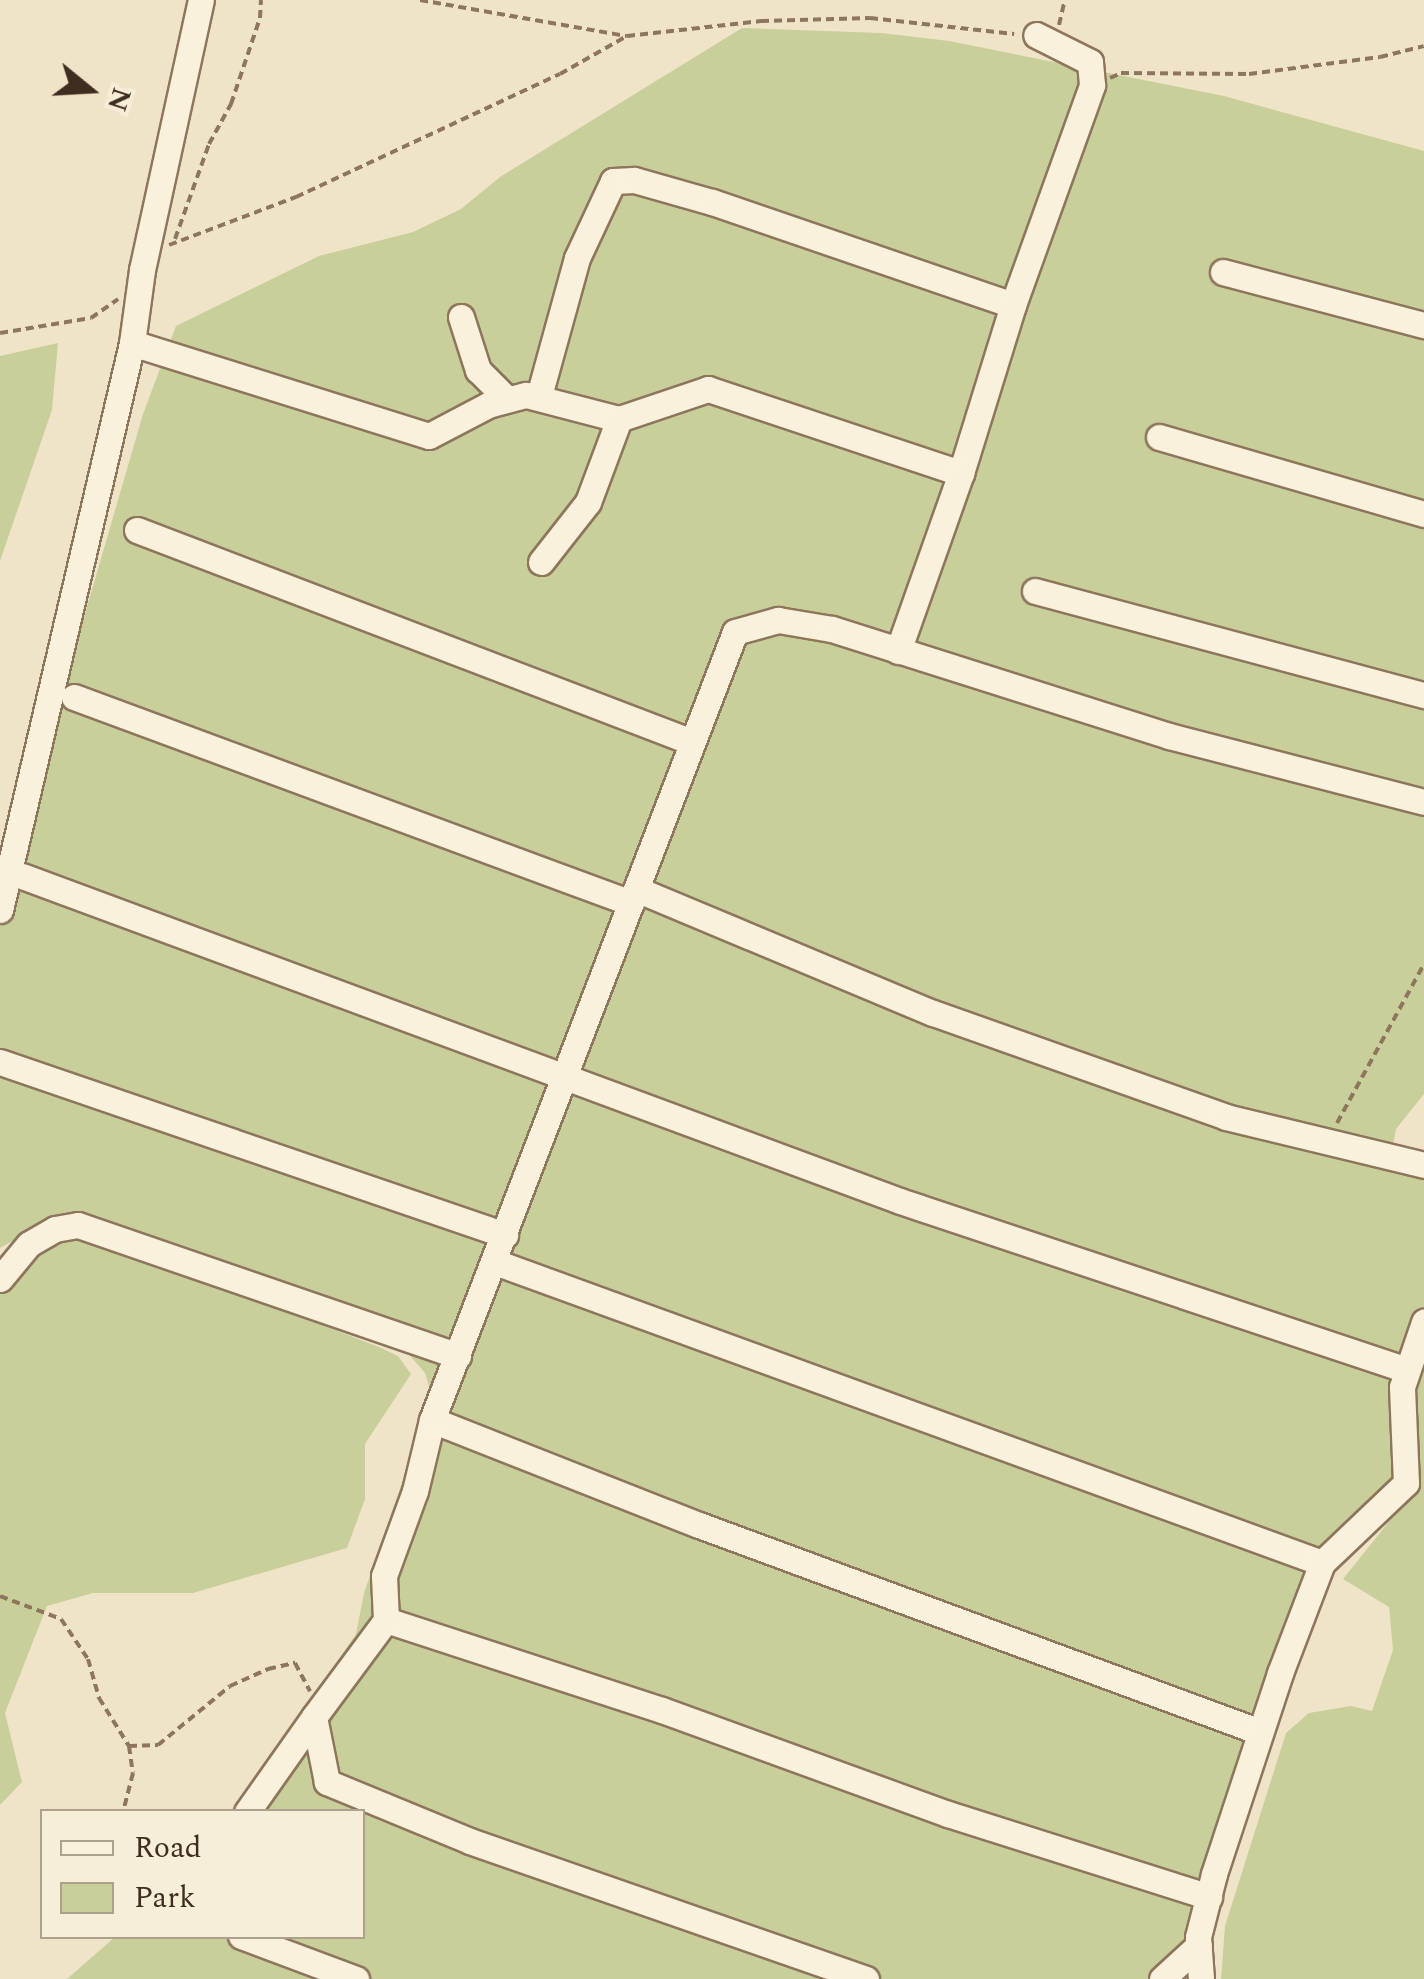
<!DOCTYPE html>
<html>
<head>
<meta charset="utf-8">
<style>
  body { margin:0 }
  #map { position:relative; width:1424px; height:1979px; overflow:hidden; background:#f0e4c8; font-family:Spectral,serif }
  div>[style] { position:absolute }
  .green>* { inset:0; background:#c9cf9b }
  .path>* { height:4px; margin-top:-2px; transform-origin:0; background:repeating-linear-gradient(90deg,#8d765c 0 8px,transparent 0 13px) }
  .roads { filter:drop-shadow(2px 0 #8d765c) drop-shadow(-2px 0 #8d765c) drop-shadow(0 2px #8d765c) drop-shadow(0 -2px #8d765c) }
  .minor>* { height:25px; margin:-12.5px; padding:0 12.5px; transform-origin:12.5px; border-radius:12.5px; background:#faf1dc }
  span { translate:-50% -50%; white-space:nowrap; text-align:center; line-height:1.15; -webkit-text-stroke:8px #f7eed8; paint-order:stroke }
  .legend { position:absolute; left:40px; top:1809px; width:325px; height:130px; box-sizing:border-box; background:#f7eed8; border:2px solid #ada18e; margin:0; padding:12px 18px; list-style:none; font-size:30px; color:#3d2e20 }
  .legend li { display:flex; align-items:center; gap:20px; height:50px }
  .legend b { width:50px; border:2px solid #ada18e }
  .north { position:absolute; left:40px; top:40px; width:100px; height:100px; -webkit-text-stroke:8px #f7eed8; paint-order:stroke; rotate:108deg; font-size:28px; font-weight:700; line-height:40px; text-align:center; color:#3d2e20 }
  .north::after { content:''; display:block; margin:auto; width:35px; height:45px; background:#3d2e20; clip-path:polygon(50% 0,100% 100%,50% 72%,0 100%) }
</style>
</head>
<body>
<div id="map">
  <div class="green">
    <i style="clip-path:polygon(742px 28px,881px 33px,949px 41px,1224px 96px,1424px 151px,1424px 1094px,1396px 1129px,1393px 1145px,1424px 1179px,1424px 1336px,1414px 1365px,1409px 1481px,1327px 1576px,1262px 1758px,1217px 1902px,1209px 1948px,1175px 1979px,67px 1979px,115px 1937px,362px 1936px,362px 1812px,234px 1811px,356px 1634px,364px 1593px,432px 1396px,425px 1373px,401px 1345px,134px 1229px,80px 1215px,31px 1231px,0 1248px,0 854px,15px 796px,75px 648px,143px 414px,176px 326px,319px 256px,413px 232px,461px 209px,500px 177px)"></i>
    <i style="clip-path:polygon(58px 343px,52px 410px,0 561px,0 356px)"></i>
    <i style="clip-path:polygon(93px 1236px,379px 1347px,398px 1356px,411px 1374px,365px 1444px,365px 1499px,347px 1548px,193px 1593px,93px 1593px,47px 1606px,5px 1713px,22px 1782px,0 1805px,0 1293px,39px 1253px,62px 1238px)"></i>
    <i style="clip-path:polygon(1424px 1352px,1424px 1979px,1221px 1979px,1225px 1926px,1286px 1733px,1309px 1713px,1351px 1706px,1372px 1711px,1393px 1650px,1389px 1607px,1343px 1579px,1391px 1519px,1414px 1478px,1411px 1392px)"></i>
  </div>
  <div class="path">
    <i style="left:420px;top:0;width:210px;rotate:9.9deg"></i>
    <i style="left:627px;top:36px;width:135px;rotate:-6.4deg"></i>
    <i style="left:761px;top:21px;width:109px;rotate:-1.6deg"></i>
    <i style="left:870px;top:18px;width:145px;rotate:6.3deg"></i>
    <i style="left:1059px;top:25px;width:26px;rotate:-77deg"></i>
    <i style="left:1110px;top:78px;width:12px;rotate:-24deg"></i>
    <i style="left:1121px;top:73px;width:128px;rotate:0.4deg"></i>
    <i style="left:1249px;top:74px;width:132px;rotate:-7.4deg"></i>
    <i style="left:1380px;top:57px;width:45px;rotate:-14deg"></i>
    <i style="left:175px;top:239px;width:101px;rotate:-70.3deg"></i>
    <i style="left:209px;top:144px;width:46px;rotate:-61.2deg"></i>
    <i style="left:231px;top:104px;width:91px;rotate:-71.4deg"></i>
    <i style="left:260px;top:18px;width:18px;rotate:-87deg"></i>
    <i style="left:169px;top:245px;width:136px;rotate:-20.7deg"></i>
    <i style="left:296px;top:197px;width:291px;rotate:-25deg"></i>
    <i style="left:560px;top:74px;width:77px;rotate:-29.6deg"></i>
    <i style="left:0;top:333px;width:92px;rotate:-9.4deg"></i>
    <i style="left:91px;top:318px;width:33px;rotate:-35deg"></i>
    <i style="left:1337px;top:1123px;width:181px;rotate:-61.3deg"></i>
    <i style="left:0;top:1596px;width:65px;rotate:20.7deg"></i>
    <i style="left:61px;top:1619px;width:48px;rotate:56deg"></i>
    <i style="left:88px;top:1659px;width:41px;rotate:74.2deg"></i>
    <i style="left:99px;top:1698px;width:57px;rotate:58deg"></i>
    <i style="left:129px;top:1746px;width:27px;rotate:82deg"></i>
    <i style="left:133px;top:1773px;width:40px;rotate:104.4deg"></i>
    <i style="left:129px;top:1746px;width:29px;rotate:-2deg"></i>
    <i style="left:158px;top:1745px;width:93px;rotate:-39.3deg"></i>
    <i style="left:230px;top:1686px;width:42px;rotate:-24.1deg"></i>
    <i style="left:268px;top:1669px;width:28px;rotate:-13deg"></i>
    <i style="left:295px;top:1663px;width:32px;rotate:62deg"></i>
  </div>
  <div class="roads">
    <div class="minor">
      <i style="left:1223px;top:272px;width:208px;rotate:14.8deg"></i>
      <i style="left:461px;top:317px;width:56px;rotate:72.2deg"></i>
      <i style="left:478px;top:370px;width:40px;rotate:45deg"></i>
      <i style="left:132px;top:343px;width:311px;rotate:17.4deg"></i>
      <i style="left:429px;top:436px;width:67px;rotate:-27.7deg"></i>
      <i style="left:488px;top:405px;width:39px;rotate:-15deg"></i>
      <i style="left:526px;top:395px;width:96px;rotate:14.5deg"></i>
      <i style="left:539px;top:396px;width:143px;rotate:-74.6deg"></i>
      <i style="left:577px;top:258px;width:85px;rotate:-64.9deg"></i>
      <i style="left:613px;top:181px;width:21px;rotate:-3deg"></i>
      <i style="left:634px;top:180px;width:81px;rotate:15.8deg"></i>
      <i style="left:712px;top:202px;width:318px;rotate:18.9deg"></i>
      <i style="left:1159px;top:437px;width:276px;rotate:16.2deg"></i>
      <i style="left:137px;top:530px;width:594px;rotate:20.91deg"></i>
      <i style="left:541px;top:562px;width:76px;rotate:-51.9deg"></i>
      <i style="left:588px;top:502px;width:89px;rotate:-69.5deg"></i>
      <i style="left:619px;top:419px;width:94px;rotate:-18.6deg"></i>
      <i style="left:708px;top:389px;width:267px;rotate:18.4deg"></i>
      <i style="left:961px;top:473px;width:176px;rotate:-72.8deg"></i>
      <i style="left:1013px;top:305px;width:234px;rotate:-70.2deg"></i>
      <i style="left:1092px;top:85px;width:23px;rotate:-95deg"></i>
      <i style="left:1090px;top:62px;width:60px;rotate:-153.4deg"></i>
      <i style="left:1035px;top:591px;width:403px;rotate:15deg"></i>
      <i style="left:898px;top:651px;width:189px;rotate:-70.5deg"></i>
      <i style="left:74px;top:697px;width:594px;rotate:20.3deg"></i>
      <i style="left:22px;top:876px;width:936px;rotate:20.31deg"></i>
      <i style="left:900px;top:1201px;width:534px;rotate:18.43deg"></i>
      <i style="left:636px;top:889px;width:322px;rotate:22.7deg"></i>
      <i style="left:933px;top:1013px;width:311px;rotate:19.5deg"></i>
      <i style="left:1226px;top:1117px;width:204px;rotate:13.6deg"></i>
      <i style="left:0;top:910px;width:582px;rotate:-76.89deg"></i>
      <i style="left:132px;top:343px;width:74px;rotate:-82.2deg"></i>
      <i style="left:142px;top:270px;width:276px;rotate:-77.7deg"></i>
      <i style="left:0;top:1062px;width:534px;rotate:18.91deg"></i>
      <i style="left:495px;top:1262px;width:880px;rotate:20deg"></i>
      <i style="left:0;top:1279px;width:45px;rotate:-50.4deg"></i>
      <i style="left:29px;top:1244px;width:30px;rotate:-30deg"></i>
      <i style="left:55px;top:1229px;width:23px;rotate:-10deg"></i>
      <i style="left:78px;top:1225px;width:402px;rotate:19deg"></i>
      <i style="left:432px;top:1420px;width:287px;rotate:21.5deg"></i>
      <i style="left:699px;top:1525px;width:598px;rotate:20.25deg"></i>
      <i style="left:386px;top:1620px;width:290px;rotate:18.1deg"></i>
      <i style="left:662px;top:1710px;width:304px;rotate:20deg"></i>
      <i style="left:948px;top:1814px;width:274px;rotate:17.6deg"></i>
      <i style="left:247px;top:1812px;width:116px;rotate:-54.8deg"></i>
      <i style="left:241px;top:1936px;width:123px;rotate:20.5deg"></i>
      <i style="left:866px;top:1979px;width:419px;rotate:-160.8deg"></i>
      <i style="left:470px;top:1841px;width:155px;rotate:-157.6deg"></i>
      <i style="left:327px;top:1782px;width:66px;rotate:-101.3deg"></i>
      <i style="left:314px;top:1717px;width:121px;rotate:-53.4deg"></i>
      <i style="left:386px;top:1620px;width:44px;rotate:-92.6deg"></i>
      <i style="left:384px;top:1576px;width:90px;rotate:-70deg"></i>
      <i style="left:415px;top:1491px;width:73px;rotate:-76.5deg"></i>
      <i style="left:432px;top:1420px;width:844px;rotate:-68.97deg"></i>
      <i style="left:735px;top:632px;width:45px;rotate:-15.6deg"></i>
      <i style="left:778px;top:620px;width:55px;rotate:9.5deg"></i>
      <i style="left:832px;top:629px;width:354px;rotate:17.6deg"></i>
      <i style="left:1169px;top:736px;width:263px;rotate:14.5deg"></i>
      <i style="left:1162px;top:1979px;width:50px;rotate:-42.6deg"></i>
      <i style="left:1201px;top:1979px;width:42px;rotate:-94.1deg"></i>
      <i style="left:1198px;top:1937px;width:65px;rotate:-75.7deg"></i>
      <i style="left:1214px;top:1874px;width:212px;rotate:-71.8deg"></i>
      <i style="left:1280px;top:1673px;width:118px;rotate:-69.1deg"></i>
      <i style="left:1322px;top:1563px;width:116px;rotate:-43.6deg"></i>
      <i style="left:1406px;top:1483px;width:96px;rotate:-92.4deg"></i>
      <i style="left:1402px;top:1387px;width:69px;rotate:-71.3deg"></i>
    </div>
  </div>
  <ul class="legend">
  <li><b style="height:12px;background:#faf1dc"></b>Road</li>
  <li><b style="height:28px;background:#c9cf9b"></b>Park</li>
  </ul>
  <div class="north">N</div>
</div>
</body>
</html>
